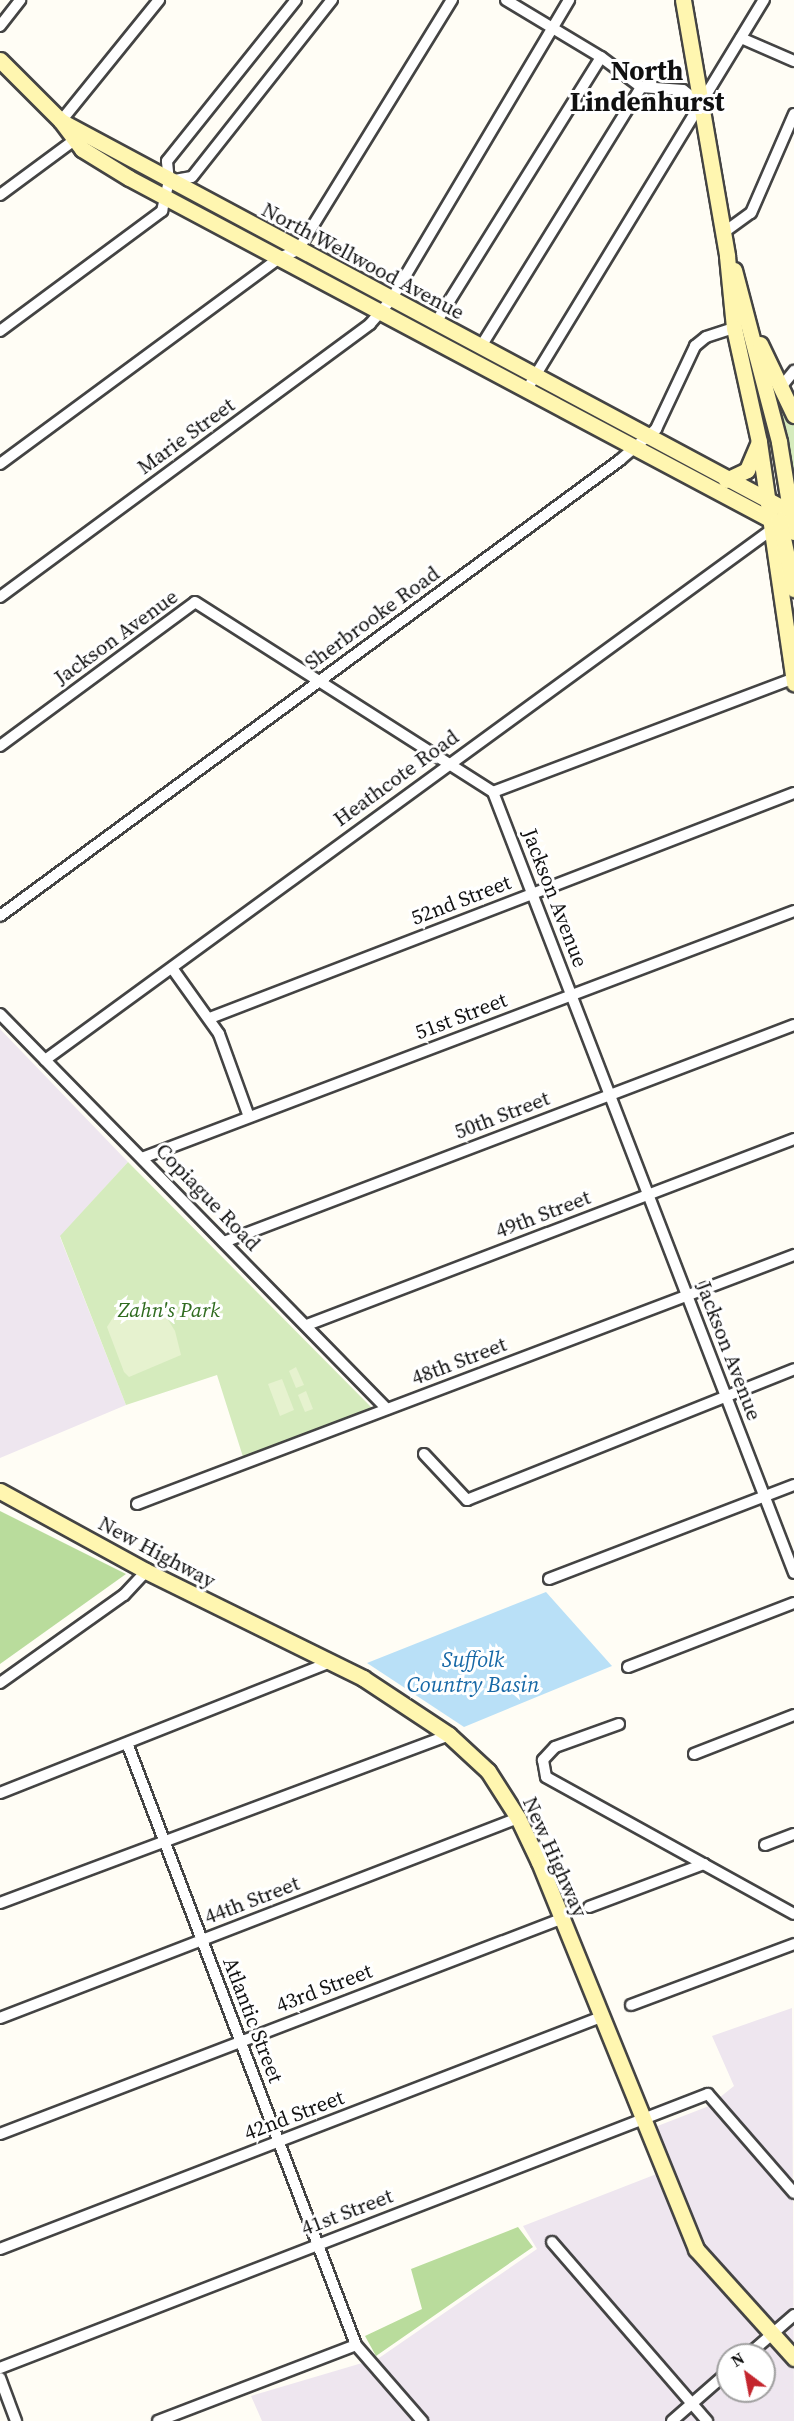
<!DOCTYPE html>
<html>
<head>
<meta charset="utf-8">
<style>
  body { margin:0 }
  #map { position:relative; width:794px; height:2421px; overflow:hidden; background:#fffdf5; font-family:"Source Serif 4",serif }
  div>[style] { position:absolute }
  .industrial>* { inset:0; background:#eee6ef }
  .green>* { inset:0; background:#d5ebbd }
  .forest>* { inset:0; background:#b9dc9c }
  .pitch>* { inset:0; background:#e6f2cf }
  .water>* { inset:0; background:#b9e0f7 }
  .roads { filter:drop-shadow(2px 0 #444) drop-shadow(-2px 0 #444) drop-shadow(0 2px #444) drop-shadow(0 -2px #444) }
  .street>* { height:10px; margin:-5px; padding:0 5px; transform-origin:5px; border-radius:5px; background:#fff }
  .secondary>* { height:15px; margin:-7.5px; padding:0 7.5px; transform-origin:7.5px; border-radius:7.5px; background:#fff6b0 }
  span { translate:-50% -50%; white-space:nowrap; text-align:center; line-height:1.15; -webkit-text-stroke:6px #fff; paint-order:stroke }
  .street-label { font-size:21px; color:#111 }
  .park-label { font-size:21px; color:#2f6b1f; font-style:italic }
  .water-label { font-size:22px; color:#1768a6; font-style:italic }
  .district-label { font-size:27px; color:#111; font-weight:700 }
  .north { position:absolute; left:716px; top:2343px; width:60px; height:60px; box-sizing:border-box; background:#fff; border:2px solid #a0a0a0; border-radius:50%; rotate:328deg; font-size:16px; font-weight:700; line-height:24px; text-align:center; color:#111 }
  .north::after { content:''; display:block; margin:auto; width:21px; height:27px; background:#c4262e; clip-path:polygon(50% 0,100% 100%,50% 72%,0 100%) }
</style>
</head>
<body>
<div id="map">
  <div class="industrial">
    <i style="clip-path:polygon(0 1029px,128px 1162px,60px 1237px,126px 1405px,0 1458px)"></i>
    <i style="clip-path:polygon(evenodd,792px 2008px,794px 2421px,262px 2421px,251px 2396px,379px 2358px,537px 2249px,523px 2226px,672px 2168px,655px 2127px,709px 2106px,734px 2086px,712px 2036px,792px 2008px,728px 2355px,764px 2355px,764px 2391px,728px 2391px,728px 2355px)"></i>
  </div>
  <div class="green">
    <i style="clip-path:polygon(760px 353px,794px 421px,794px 503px)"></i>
    <i style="clip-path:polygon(128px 1162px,374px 1410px,244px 1460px,217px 1375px,126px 1405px,60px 1236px)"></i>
  </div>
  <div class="forest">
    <i style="clip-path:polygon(0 1511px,126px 1574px,0 1664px)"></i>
    <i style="clip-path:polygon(518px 2227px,533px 2247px,376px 2356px,365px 2336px,422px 2309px,411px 2269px)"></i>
  </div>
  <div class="pitch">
    <i style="clip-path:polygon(136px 1306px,165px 1315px,175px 1331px,181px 1355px,129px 1377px,124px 1372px,107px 1327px,114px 1316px)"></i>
    <i style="clip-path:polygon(296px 1367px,304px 1385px,296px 1388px,289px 1371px)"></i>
    <i style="clip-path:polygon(282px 1379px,294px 1410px,280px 1416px,268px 1384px)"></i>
    <i style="clip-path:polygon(306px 1391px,313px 1409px,305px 1412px,298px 1395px)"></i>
  </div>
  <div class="water">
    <i style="clip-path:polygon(546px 1592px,612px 1666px,464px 1727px,367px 1663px)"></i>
  </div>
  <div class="roads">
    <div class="street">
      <i style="left:506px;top:0;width:111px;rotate:31deg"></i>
      <i style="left:601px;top:57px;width:50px;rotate:36.9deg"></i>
      <i style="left:641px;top:87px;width:42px;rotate:4.1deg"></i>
      <i style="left:683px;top:90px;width:23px;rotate:38deg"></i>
      <i style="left:0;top:26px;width:33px;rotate:-52deg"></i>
      <i style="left:741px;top:38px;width:58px;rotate:23.5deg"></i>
      <i style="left:61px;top:121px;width:156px;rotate:-51deg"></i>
      <i style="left:169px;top:181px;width:23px;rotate:-10deg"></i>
      <i style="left:192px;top:177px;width:226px;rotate:-51.7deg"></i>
      <i style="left:0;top:195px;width:101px;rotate:-36.5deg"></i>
      <i style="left:723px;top:233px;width:34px;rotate:-36deg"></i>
      <i style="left:751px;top:213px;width:108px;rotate:-66.5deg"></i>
      <i style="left:435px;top:324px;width:314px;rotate:-58.1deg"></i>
      <i style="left:0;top:331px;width:202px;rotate:-36.5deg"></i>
      <i style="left:162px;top:211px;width:31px;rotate:-77deg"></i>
      <i style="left:169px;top:181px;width:20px;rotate:-96deg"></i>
      <i style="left:167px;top:161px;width:206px;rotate:-51.3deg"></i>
      <i style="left:480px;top:348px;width:307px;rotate:-58.3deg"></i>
      <i style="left:781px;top:387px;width:21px;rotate:-51deg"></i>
      <i style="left:526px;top:391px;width:458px;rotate:-58.7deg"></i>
      <i style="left:0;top:464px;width:347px;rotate:-36.4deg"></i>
      <i style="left:279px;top:258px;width:21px;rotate:-23deg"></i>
      <i style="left:298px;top:250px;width:294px;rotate:-58.4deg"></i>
      <i style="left:0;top:597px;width:460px;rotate:-36.4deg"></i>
      <i style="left:370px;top:324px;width:32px;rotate:-49deg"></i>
      <i style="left:391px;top:300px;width:349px;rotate:-59.3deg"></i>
      <i style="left:0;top:746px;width:242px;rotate:-36.4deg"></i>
      <i style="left:195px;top:602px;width:353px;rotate:32.5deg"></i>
      <i style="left:493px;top:792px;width:837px;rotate:68.92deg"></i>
      <i style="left:493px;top:792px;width:322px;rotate:-20.7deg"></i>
      <i style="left:0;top:916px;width:770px;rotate:-36.33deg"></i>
      <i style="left:620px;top:460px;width:48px;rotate:-40.7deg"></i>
      <i style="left:656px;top:429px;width:92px;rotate:-64.8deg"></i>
      <i style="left:695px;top:346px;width:14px;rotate:-39deg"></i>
      <i style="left:706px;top:337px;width:29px;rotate:-18deg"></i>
      <i style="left:172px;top:968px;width:81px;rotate:54.5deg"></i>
      <i style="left:219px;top:1034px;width:88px;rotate:70.1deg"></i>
      <i style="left:0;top:1014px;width:553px;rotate:45.59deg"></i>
      <i style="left:210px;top:1018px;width:626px;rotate:-21.07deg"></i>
      <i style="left:45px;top:1060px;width:899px;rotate:-36.13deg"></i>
      <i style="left:142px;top:1158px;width:697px;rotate:-20.75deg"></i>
      <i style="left:224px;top:1242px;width:610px;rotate:-20.84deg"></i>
      <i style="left:307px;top:1325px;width:521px;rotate:-20.9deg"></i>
      <i style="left:424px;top:1454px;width:63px;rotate:46.9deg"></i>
      <i style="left:467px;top:1500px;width:352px;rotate:-21.8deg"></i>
      <i style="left:137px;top:1504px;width:703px;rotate:-20.76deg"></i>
      <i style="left:549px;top:1579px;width:262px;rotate:-21deg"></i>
      <i style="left:628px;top:1667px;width:178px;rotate:-21.1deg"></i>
      <i style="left:0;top:1683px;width:152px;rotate:-35.4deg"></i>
      <i style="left:124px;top:1595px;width:33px;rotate:-47deg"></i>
      <i style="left:619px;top:1724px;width:68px;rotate:160.2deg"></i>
      <i style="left:555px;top:1747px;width:18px;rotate:133deg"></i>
      <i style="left:543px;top:1760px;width:17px;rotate:80deg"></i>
      <i style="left:546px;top:1777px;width:283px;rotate:28.9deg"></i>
      <i style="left:127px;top:1743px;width:644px;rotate:69.17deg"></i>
      <i style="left:356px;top:2345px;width:101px;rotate:49deg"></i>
      <i style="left:694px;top:1754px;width:107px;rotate:-21.3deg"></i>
      <i style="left:0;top:1793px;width:354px;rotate:-21.6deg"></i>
      <i style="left:765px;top:1845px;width:31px;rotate:-21deg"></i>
      <i style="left:0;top:1903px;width:479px;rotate:-20.5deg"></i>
      <i style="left:589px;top:1907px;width:123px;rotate:-20.5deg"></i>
      <i style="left:631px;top:2005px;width:174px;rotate:-20.5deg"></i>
      <i style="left:0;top:2018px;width:555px;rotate:-21.11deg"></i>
      <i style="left:0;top:2134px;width:601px;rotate:-20.97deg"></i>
      <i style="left:552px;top:2242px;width:237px;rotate:49.1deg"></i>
      <i style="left:0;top:2249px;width:644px;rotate:-21.11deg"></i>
      <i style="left:748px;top:2355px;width:61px;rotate:-41deg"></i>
      <i style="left:0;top:2368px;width:759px;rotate:-21.16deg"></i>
      <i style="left:708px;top:2094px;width:131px;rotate:49deg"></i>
      <i style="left:0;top:2378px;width:46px;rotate:69.6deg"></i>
      <i style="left:158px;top:2421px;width:212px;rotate:-21deg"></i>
      <i style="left:672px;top:2421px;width:74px;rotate:-41.2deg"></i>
    </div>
    <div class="secondary">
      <i style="left:683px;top:0;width:260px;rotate:80.2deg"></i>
      <i style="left:727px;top:256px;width:72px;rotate:84.4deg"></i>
      <i style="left:734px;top:328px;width:117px;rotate:77.6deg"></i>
      <i style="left:759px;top:442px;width:244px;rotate:81.7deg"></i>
      <i style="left:0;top:60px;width:86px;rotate:45deg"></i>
      <i style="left:61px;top:121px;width:35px;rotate:53deg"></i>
      <i style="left:82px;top:149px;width:55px;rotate:31.7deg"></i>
      <i style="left:129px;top:178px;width:753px;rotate:28.03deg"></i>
      <i style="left:61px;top:121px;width:832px;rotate:28.2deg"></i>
      <i style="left:734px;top:270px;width:178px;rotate:75.3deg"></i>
      <i style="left:779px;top:442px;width:80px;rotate:80.7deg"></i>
      <i style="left:760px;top:344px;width:79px;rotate:64.4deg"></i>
      <i style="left:726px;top:480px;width:23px;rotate:-25deg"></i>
      <i style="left:747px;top:470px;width:30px;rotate:-67deg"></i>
      <i style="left:779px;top:520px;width:71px;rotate:77.7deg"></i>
      <i style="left:0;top:1491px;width:166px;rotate:28.7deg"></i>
      <i style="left:146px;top:1571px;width:242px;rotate:26.2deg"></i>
      <i style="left:363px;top:1678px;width:103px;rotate:33.5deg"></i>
      <i style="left:449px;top:1735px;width:53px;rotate:42.7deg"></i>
      <i style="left:488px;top:1771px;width:56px;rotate:57.4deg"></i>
      <i style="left:518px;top:1818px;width:49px;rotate:64.5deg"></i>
      <i style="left:539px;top:1862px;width:418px;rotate:67.9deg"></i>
      <i style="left:696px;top:2249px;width:147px;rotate:48deg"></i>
    </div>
  </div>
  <div class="street-label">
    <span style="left:363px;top:261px;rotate:28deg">North Wellwood Avenue</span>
    <span style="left:186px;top:436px;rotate:-36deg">Marie Street</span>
    <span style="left:372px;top:618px;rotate:-36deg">Sherbrooke Road</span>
    <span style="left:116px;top:637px;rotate:-36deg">Jackson Avenue</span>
    <span style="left:396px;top:778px;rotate:-36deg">Heathcote Road</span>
    <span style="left:555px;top:898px;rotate:69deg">Jackson Avenue</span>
    <span style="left:461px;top:900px;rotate:-21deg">52nd Street</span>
    <span style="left:461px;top:1016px;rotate:-21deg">51st Street</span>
    <span style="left:502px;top:1115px;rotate:-21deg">50th Street</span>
    <span style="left:208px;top:1197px;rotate:46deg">Copiague Road</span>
    <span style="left:543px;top:1214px;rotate:-21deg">49th Street</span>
    <span style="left:729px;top:1351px;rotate:69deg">Jackson Avenue</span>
    <span style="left:459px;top:1361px;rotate:-21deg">48th Street</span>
    <span style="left:157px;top:1552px;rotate:28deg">New Highway</span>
    <span style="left:555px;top:1857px;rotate:66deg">New Highway</span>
    <span style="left:252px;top:1900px;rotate:-21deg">44th Street</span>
    <span style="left:324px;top:1988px;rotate:-21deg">43rd Street</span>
    <span style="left:253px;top:2020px;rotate:69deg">Atlantic Street</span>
    <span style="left:294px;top:2115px;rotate:-21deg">42nd Street</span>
    <span style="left:347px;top:2212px;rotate:-21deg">41st Street</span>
  </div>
  <div class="park-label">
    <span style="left:169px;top:1310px">Zahn's Park</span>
  </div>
  <div class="water-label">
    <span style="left:473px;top:1672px">Suffolk<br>Country Basin</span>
  </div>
  <div class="district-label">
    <span style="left:647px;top:86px">North<br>Lindenhurst</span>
  </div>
  <div class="north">N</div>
</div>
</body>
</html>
